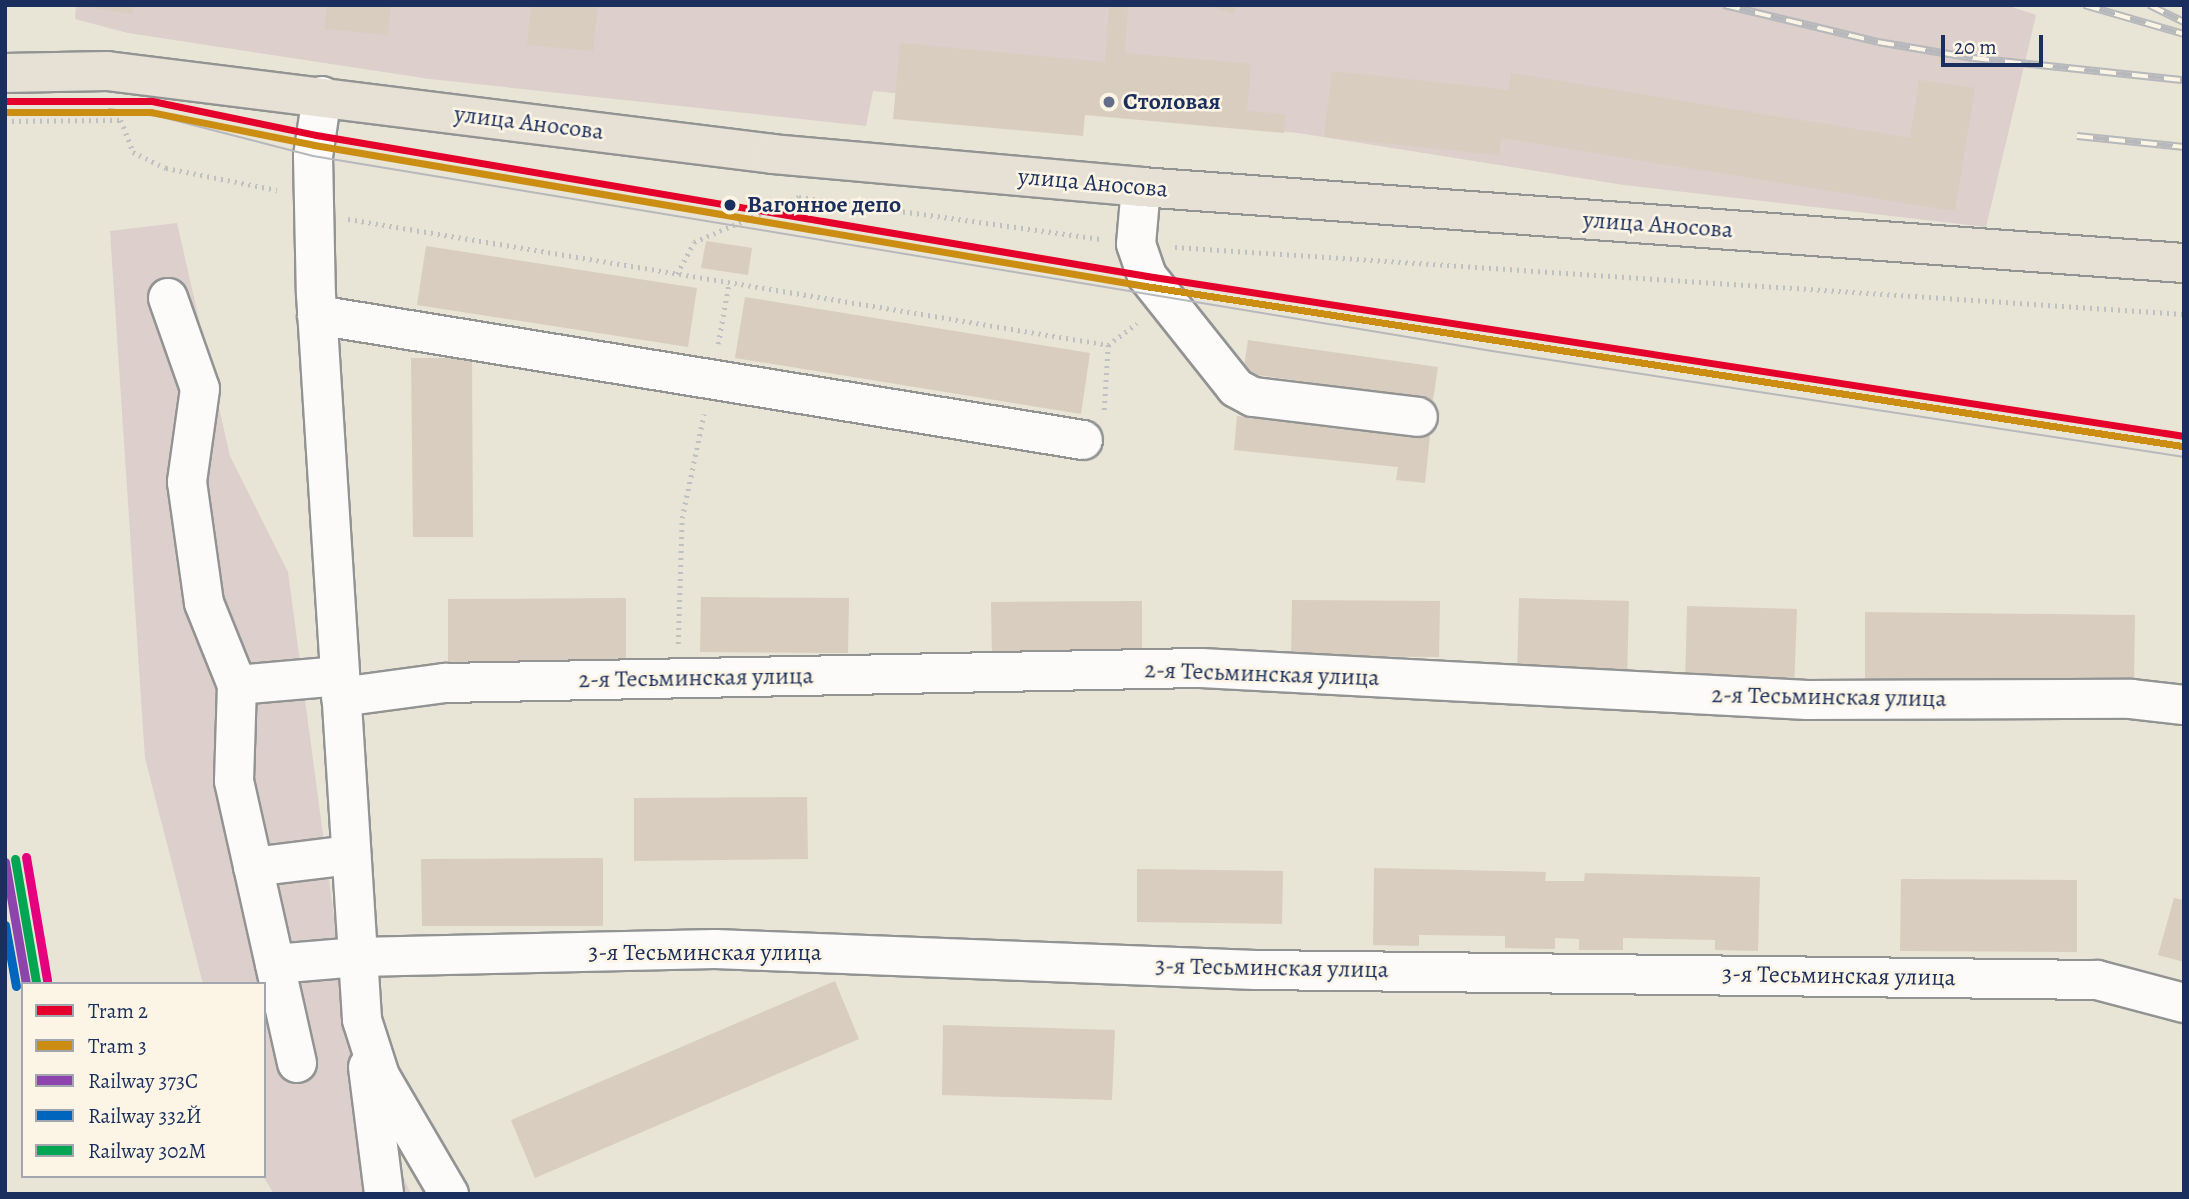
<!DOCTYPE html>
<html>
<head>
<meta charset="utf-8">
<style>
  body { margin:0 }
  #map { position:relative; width:2189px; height:1199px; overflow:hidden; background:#e8e4d6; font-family:Alegreya,serif }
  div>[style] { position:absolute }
  .industrial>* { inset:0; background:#dccfcc }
  .building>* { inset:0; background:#d9cdbf }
  .path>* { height:4.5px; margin-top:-2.25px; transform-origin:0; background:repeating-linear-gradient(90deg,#bfc0c2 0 2px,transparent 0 7px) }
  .roads { filter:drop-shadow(2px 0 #929494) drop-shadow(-2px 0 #929494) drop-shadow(0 2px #929494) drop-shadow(0 -2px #929494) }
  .minor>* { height:38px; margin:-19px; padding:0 19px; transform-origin:19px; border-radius:19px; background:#fcfbf9 }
  .major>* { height:38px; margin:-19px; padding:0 19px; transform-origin:19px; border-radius:19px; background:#e7e1d5 }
  .tram>* { height:2px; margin:-1px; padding:0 1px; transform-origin:1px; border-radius:1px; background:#b6b8bb }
  .rail>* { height:8px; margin-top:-4px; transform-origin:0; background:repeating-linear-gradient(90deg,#fcf5e5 0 16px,#b6b8bb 0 32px); box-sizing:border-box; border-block:2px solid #b6b8bb }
  .rail-1>* { height:9px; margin:-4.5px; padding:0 4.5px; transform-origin:4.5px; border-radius:4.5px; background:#8e44ad }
  .rail-2>* { height:9px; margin:-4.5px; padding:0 4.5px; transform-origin:4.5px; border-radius:4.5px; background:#0065bd }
  .rail-3>* { height:9px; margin:-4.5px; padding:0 4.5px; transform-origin:4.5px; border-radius:4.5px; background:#00a651 }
  .rail-4>* { height:9px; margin:-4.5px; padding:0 4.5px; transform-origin:4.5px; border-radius:4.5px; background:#e5007d }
  .tram-1>* { height:7px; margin:-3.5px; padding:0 3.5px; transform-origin:3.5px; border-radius:3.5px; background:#e4002b }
  .tram-2>* { height:7px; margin:-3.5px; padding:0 3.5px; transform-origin:3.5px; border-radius:3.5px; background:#cb8e13 }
  .dots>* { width:19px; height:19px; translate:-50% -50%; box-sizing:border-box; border:4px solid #fcf5e5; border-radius:50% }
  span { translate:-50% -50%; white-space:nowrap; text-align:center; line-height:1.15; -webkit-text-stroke:5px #fcf5e5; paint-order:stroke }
  .poi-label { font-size:24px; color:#1b2f5e; font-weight:700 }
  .left { translate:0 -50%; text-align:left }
  .street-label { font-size:24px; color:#1b2f5e }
  .stop-label { font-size:24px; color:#1b2f5e; font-weight:700 }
  .frame { position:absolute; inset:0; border:7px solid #1b2f5e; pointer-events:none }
  .legend { position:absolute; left:21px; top:982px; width:245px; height:196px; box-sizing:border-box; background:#fcf5e5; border:2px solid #a2a6af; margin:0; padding:9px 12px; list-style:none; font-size:21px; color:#1b2f5e }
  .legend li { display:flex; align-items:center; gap:14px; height:35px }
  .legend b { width:35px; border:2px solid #a2a6af }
  .scale { position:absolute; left:1941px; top:35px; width:102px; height:32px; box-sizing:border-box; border:4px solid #1b2f5e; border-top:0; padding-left:9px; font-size:21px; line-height:24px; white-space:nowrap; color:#1b2f5e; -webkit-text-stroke:5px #fcf5e5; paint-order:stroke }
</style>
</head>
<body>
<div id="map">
  <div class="industrial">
    <i style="clip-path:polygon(76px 5px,2006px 5px,2036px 15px,1986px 227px,1624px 185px,1298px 133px,873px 91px,866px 126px,430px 79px,128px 33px,75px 19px)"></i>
    <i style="clip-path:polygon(177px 223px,230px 456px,288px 572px,354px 1068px,411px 1194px,274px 1194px,263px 1176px,264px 984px,203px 984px,145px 758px,110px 231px)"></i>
  </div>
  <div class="building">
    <i style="clip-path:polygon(78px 5px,133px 5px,132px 14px)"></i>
    <i style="clip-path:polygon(327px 5px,391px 5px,388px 35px,325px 29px)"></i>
    <i style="clip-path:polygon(531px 5px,598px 5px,593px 51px,527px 45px)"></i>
    <i style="clip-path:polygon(1109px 5px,1128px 5px,1125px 53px,1251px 64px,1247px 111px,1286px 114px,1284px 133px,1085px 115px,1083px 136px,893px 119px,900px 43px,1105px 62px)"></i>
    <i style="clip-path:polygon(1207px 5px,1236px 5px,1233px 14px)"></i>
    <i style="clip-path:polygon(1332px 71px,1509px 90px,1511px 73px,1910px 138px,1919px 80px,1975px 88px,1955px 211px,1502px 138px,1499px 155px,1324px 137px)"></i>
    <i style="clip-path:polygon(706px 241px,752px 248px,748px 275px,701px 268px)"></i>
    <i style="clip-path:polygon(426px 246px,697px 288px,688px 347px,417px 305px)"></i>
    <i style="clip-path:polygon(745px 297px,1090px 353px,1081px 414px,735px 358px)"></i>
    <i style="clip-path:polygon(1248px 340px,1438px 367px,1433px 400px,1243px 373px)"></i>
    <i style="clip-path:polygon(411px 358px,472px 358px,473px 537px,413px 537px)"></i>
    <i style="clip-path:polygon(1237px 416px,1430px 436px,1425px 483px,1396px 480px,1398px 467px,1234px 450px)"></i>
    <i style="clip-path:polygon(701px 597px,849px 598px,848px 653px,700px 652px)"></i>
    <i style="clip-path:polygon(626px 598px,626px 668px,448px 670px,448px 599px)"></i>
    <i style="clip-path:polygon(1519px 598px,1629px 601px,1627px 681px,1517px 678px)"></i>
    <i style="clip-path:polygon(1292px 600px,1440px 601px,1439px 657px,1291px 656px)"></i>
    <i style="clip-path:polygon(1142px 601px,1142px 657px,992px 658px,991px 602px)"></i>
    <i style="clip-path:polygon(1687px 606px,1797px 609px,1794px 689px,1685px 686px)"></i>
    <i style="clip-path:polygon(1865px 612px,2135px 615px,2134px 682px,1865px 679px)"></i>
    <i style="clip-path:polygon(807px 797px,808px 859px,634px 861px,634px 798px)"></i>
    <i style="clip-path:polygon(603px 858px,603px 926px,422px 926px,421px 859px)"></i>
    <i style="clip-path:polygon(1374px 868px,1546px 872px,1545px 881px,1584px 881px,1585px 873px,1760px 877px,1758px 951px,1715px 950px,1715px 940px,1623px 938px,1623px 950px,1579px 950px,1579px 939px,1555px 938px,1555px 949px,1505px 948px,1505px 936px,1419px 935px,1419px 946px,1373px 945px)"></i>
    <i style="clip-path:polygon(1137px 869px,1283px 871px,1282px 924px,1137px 922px)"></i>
    <i style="clip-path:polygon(1901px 879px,2077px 880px,2077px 952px,1900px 951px)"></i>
    <i style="clip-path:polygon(2174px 898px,2184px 900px,2184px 962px,2158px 955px)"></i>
    <i style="clip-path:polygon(835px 981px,859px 1039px,535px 1178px,511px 1120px)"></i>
    <i style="clip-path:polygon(943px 1025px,1115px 1030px,1112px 1100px,942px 1095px)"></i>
  </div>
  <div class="path">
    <i style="left:5px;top:121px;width:116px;rotate:-0.5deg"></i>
    <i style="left:121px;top:120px;width:34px;rotate:69deg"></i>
    <i style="left:133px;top:152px;width:37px;rotate:26deg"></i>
    <i style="left:166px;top:168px;width:113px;rotate:11.2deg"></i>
    <i style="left:348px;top:219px;width:770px;rotate:9.41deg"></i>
    <i style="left:1108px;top:345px;width:36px;rotate:-37deg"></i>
    <i style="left:1175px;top:247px;width:1011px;rotate:3.8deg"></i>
    <i style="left:677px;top:274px;width:36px;rotate:-62deg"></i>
    <i style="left:694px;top:242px;width:114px;rotate:-23.2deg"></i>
    <i style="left:799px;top:197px;width:305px;rotate:7.9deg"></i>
    <i style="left:718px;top:344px;width:62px;rotate:-79.8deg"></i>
    <i style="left:1104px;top:410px;width:65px;rotate:-86.5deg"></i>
    <i style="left:678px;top:644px;width:126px;rotate:-88.2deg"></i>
    <i style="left:682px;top:518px;width:106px;rotate:-78.1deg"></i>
  </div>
  <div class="roads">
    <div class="minor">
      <i style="left:322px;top:96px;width:61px;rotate:98.5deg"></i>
      <i style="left:313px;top:156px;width:138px;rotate:88.8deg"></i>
      <i style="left:316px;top:294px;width:727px;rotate:86.37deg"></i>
      <i style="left:362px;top:1020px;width:59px;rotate:72.2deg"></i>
      <i style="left:380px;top:1076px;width:137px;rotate:59.7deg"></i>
      <i style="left:1141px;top:187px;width:57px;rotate:95deg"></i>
      <i style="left:1136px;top:244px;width:34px;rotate:71deg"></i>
      <i style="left:1147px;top:276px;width:143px;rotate:51.5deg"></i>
      <i style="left:1236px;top:388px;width:19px;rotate:28deg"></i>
      <i style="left:1253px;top:397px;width:166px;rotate:6.9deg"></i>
      <i style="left:168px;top:298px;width:96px;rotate:70.6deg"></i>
      <i style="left:200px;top:389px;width:94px;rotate:98deg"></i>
      <i style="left:187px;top:482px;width:122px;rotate:82deg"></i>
      <i style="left:204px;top:603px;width:88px;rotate:68.1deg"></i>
      <i style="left:237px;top:685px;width:103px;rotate:-5deg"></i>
      <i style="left:317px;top:315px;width:776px;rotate:9.27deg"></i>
      <i style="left:237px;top:685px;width:96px;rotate:91.8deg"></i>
      <i style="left:234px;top:781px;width:289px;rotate:77.4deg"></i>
      <i style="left:341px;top:697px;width:105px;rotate:-7.7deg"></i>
      <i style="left:445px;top:683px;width:756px;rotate:-1.14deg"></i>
      <i style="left:1201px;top:668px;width:607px;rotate:3.02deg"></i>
      <i style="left:1807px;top:700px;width:324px;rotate:-0.2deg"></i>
      <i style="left:2131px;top:699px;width:53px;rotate:6.5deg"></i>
      <i style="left:253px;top:867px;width:99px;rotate:-7deg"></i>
      <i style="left:275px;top:964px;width:83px;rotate:-4.8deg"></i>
      <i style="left:358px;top:957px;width:357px;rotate:-1.3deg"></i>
      <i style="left:715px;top:949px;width:541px;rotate:2.22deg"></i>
      <i style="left:1256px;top:970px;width:841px;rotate:0.68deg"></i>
      <i style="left:2097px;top:980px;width:90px;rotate:14.8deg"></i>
      <i style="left:368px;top:1067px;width:128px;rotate:82.8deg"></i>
    </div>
    <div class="major">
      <i style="left:5px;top:73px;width:102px;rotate:-1.1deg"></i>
      <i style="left:107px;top:71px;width:671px;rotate:7.1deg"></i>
      <i style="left:773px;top:154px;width:369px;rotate:5.1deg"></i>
      <i style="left:1141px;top:187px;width:1046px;rotate:4.17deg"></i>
    </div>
  </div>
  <div class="tram">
    <i style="left:109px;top:109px;width:54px;rotate:8.6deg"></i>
    <i style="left:162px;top:117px;width:156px;rotate:14.5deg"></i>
    <i style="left:313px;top:156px;width:1195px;rotate:9.39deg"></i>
    <i style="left:1492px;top:351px;width:700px;rotate:8.71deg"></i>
  </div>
  <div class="rail">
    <i style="left:1724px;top:5px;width:158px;rotate:13.5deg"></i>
    <i style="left:1878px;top:42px;width:96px;rotate:9.6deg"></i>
    <i style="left:1973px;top:58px;width:212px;rotate:6deg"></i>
    <i style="left:2084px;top:5px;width:104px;rotate:16.2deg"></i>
    <i style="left:2149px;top:5px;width:39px;rotate:26deg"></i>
    <i style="left:2077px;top:136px;width:108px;rotate:5.9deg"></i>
  </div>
  <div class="rail-1">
    <i style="left:5px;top:862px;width:124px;rotate:80.2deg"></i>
  </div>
  <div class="rail-2">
    <i style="left:5px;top:925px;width:62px;rotate:79.8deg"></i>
  </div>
  <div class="rail-3">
    <i style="left:15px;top:859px;width:125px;rotate:80.3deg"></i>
  </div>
  <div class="rail-4">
    <i style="left:26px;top:857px;width:125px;rotate:80.3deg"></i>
  </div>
  <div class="tram-1">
    <i style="left:5px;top:101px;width:147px"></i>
    <i style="left:152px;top:101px;width:167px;rotate:11.7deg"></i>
    <i style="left:316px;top:135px;width:843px;rotate:9.63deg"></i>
    <i style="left:1147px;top:276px;width:1049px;rotate:8.77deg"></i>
  </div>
  <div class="tram-2">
    <i style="left:5px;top:112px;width:146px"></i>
    <i style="left:151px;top:112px;width:166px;rotate:11.4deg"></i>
    <i style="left:314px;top:145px;width:843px;rotate:9.63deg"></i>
    <i style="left:1145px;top:286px;width:1049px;rotate:8.77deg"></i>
  </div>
  <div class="dots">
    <i style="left:1109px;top:102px;background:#636e88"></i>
    <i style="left:730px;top:205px;background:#1b2f5e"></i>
  </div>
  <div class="poi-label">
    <span class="left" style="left:1123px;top:102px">Столовая</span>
  </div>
  <div class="street-label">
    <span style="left:529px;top:123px;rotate:7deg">улица Аносова</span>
    <span style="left:1093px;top:183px;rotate:5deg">улица Аносова</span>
    <span style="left:1658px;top:225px;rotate:4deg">улица Аносова</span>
    <span style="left:1262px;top:674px;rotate:2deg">2-я Тесьминская улица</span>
    <span style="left:696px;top:678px;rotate:-1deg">2-я Тесьминская улица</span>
    <span style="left:1829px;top:697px;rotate:1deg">2-я Тесьминская улица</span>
    <span style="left:705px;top:953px">3-я Тесьминская улица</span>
    <span style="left:1272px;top:968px;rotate:1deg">3-я Тесьминская улица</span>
    <span style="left:1839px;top:976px;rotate:1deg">3-я Тесьминская улица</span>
  </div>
  <div class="stop-label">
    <span class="left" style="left:747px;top:205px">Вагонное депо</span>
  </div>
  <div class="frame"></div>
  <ul class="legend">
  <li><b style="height:9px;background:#e4002b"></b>Tram 2</li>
  <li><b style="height:9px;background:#cb8e13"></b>Tram 3</li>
  <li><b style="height:9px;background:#8e44ad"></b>Railway 373C</li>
  <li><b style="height:9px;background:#0065bd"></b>Railway 332Й</li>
  <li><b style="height:9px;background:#00a651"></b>Railway 302М</li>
  </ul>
  <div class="scale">20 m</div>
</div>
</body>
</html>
